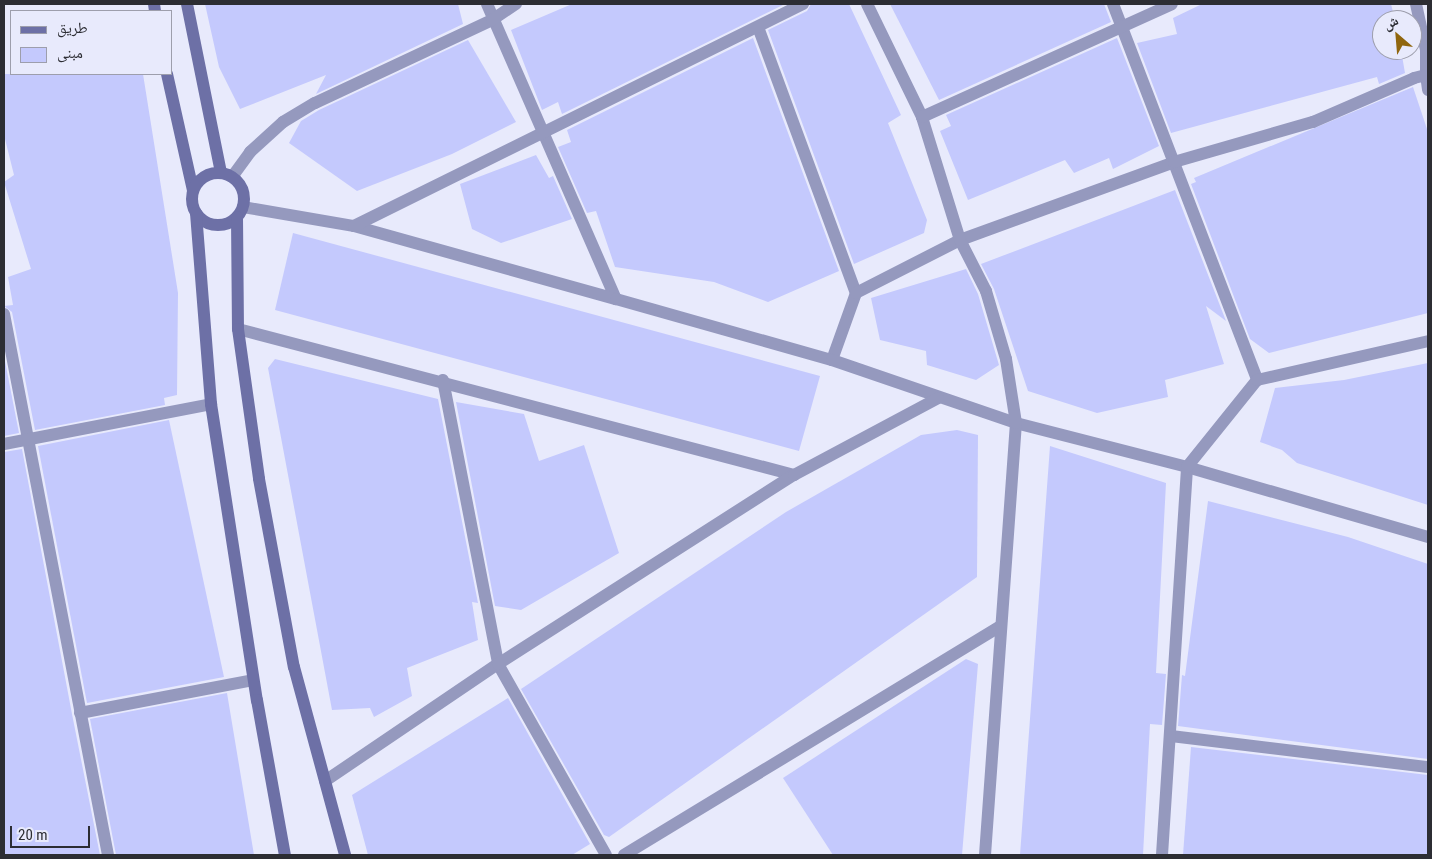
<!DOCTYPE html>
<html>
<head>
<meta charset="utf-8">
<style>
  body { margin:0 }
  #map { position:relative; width:1432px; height:859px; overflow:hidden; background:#e8eafc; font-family:"Roboto Condensed","Noto Naskh Arabic",sans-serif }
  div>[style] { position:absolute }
  .building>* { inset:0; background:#c4c9fd }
  .street>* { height:12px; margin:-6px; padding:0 6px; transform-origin:6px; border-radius:6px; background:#9599be }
  .secondary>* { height:12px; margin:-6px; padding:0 6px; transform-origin:6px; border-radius:6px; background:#6d70a6 }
  .secondary>.ring { margin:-6px; padding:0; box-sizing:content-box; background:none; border:12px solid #6d70a6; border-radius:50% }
  span { translate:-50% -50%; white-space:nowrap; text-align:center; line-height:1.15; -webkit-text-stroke:4px #e8eafc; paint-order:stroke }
  .frame { position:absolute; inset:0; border:5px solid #2c2d33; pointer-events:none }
  .legend { position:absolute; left:10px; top:10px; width:162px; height:65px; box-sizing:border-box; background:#e8eafc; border:1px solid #9d9eac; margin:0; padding:6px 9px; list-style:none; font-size:15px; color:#2c2d33 }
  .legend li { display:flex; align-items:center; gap:10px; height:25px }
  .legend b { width:25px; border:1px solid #9d9eac }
  .north { position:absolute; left:1372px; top:10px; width:50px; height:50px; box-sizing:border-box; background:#e8eafc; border:1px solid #9d9eac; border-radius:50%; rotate:333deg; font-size:14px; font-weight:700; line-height:20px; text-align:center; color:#2c2d33 }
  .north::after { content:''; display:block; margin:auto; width:18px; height:22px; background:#90660e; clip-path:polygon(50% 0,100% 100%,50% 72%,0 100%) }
  .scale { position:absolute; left:10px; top:826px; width:80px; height:22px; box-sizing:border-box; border:2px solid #2c2d33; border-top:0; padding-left:6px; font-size:15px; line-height:18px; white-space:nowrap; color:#2c2d33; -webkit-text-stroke:4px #e8eafc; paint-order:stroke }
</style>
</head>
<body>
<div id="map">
  <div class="building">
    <i style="clip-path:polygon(205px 4px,458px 4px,463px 24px,316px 94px,326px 75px,240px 109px,219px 67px)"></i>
    <i style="clip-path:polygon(572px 4px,785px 4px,562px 114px,558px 102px,542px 110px,511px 30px)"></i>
    <i style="clip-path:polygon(811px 4px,849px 4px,901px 115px,888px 123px,927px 220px,924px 233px,854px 264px,768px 30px,807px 11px)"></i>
    <i style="clip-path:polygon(890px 4px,1104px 4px,1111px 22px,939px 100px)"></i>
    <i style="clip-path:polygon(1202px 4px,1391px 4px,1395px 20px,1382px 20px,1382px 50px,1401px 50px,1405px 73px,1379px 84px,1377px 77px,1171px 133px,1137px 43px,1177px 34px,1173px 18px)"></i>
    <i style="clip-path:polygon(753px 38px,839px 271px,768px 302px,714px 282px,615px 267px,596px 211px,587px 213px,558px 147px,571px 142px,567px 130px)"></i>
    <i style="clip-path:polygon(1117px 38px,1159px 146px,1113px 169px,1109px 158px,1074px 173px,1065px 160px,968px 200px,940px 131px,951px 126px,946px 115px)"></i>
    <i style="clip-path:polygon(468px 40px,516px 122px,452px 154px,357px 191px,289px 143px,301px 121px,319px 110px)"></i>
    <i style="clip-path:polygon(4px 74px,143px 74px,178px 293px,177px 395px,164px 398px,165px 405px,35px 430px,12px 312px,4px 306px,13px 305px,8px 277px,31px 269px,4px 182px,14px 175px,4px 135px)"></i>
    <i style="clip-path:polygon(1413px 87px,1428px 132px,1428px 313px,1269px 353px,1250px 339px,1191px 184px,1196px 182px,1194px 178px)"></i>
    <i style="clip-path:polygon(536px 155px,549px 178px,553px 176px,572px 219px,501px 243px,472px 229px,460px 184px)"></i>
    <i style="clip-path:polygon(1175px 190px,1226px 321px,1206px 306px,1224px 364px,1165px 380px,1168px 397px,1097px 413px,1028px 391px,994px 289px,981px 264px)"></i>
    <i style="clip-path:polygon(293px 233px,820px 376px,799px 451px,275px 310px)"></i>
    <i style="clip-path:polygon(966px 269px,978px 294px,999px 365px,976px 380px,927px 365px,926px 351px,880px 340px,871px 298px)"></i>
    <i style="clip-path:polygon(4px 356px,19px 433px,4px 436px)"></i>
    <i style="clip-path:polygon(275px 359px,438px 399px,478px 603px,472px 602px,478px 640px,407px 668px,412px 696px,374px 717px,370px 708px,332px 710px,268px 368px)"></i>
    <i style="clip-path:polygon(1428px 363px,1428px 505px,1297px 463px,1282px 450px,1260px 442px,1275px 388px,1344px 380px)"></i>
    <i style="clip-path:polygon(456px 402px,524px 414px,539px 461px,584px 445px,619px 553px,521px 610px,495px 606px)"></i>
    <i style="clip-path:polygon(169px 420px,224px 677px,87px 703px,38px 446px)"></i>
    <i style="clip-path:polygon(957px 430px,978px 435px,977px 577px,609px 837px,604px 835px,521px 689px,786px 512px,921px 435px)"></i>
    <i style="clip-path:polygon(1050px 446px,1166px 483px,1156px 673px,1166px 674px,1162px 725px,1150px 724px,1143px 855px,1020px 855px)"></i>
    <i style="clip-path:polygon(22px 449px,72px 714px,100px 855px,4px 855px,4px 452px)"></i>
    <i style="clip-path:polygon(1208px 501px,1348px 537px,1428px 564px,1428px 759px,1178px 726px,1182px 675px,1185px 676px)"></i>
    <i style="clip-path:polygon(966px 659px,978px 664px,962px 855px,833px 855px,783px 778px)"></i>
    <i style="clip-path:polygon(227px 693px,254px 855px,116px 855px,90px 719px)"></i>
    <i style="clip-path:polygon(508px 698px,590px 844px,572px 855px,368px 855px,352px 795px)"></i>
    <i style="clip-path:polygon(1191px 747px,1428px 775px,1428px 855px,1183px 855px)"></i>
  </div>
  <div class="street">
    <i style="left:487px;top:4px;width:322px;rotate:66.4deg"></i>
    <i style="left:867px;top:4px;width:126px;rotate:64deg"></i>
    <i style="left:1113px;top:4px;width:403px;rotate:69deg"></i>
    <i style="left:1416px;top:4px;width:47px;rotate:77.7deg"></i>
    <i style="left:1426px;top:50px;width:25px;rotate:90deg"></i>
    <i style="left:758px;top:27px;width:283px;rotate:69.8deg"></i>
    <i style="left:856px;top:293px;width:71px;rotate:109.7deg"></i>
    <i style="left:232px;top:177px;width:31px;rotate:-54deg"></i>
    <i style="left:250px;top:152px;width:45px;rotate:-42.3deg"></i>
    <i style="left:283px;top:122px;width:37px;rotate:-31deg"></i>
    <i style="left:315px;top:103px;width:195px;rotate:-25.1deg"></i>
    <i style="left:492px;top:20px;width:29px;rotate:-34deg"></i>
    <i style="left:243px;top:207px;width:113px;rotate:9.7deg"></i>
    <i style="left:354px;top:226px;width:272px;rotate:15.6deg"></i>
    <i style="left:616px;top:299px;width:224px;rotate:15.8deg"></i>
    <i style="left:832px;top:360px;width:194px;rotate:18.9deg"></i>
    <i style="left:1016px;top:423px;width:177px;rotate:14.4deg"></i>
    <i style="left:1187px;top:467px;width:251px;rotate:16.2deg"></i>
    <i style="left:354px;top:226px;width:501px;rotate:-26.31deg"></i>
    <i style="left:856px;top:293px;width:117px;rotate:-27deg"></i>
    <i style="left:960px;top:240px;width:228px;rotate:-20deg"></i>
    <i style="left:1174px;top:162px;width:145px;rotate:-16.1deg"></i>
    <i style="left:1313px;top:122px;width:110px;rotate:-23.5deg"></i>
    <i style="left:1414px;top:78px;width:12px;rotate:-14deg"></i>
    <i style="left:1426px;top:75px;width:15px;rotate:82deg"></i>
    <i style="left:4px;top:314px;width:551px;rotate:79.12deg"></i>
    <i style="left:238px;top:329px;width:575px;rotate:14.71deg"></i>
    <i style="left:443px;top:380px;width:289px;rotate:79deg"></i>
    <i style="left:498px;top:664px;width:219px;rotate:60.5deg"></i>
    <i style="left:4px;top:444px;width:211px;rotate:-10.9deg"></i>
    <i style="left:80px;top:713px;width:176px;rotate:-10.8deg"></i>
    <i style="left:1171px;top:736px;width:259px;rotate:6.9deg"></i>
    <i style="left:325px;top:781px;width:209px;rotate:-34.1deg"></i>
    <i style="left:498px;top:664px;width:351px;rotate:-32.6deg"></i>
    <i style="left:794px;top:475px;width:163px;rotate:-28.1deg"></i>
    <i style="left:624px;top:855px;width:440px;rotate:-31.3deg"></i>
    <i style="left:985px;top:855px;width:433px;rotate:-85.9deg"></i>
    <i style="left:1016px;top:423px;width:65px;rotate:-98.9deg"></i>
    <i style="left:1006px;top:359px;width:71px;rotate:-106.4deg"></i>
    <i style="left:986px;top:291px;width:57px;rotate:-117deg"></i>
    <i style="left:960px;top:240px;width:129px;rotate:-107.2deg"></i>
    <i style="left:922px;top:117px;width:274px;rotate:-24.3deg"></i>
    <i style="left:1162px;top:855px;width:389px;rotate:-86.3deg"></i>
    <i style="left:1187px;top:467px;width:112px;rotate:-51.2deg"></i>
    <i style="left:1257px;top:380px;width:175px;rotate:-12.8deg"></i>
  </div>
  <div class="secondary">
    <i style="left:154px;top:4px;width:7px;rotate:82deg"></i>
    <i style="left:187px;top:4px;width:172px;rotate:78.6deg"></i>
    <i style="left:167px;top:74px;width:119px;rotate:77.4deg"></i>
    <i class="ring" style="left:192px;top:173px;width:40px;height:40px"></i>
    <i style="left:196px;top:213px;width:192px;rotate:85.5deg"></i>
    <i style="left:211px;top:404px;width:300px;rotate:81.2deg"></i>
    <i style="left:257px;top:700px;width:158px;rotate:79.8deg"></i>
    <i style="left:237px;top:217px;width:112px;rotate:89.5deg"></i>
    <i style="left:238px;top:329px;width:151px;rotate:82deg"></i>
    <i style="left:259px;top:479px;width:191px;rotate:79.5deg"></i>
    <i style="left:294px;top:667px;width:195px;rotate:74.8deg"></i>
  </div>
  <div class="frame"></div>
  <ul class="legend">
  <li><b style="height:6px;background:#6d70a6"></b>طريق</li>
  <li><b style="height:14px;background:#c4c9fd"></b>مبنى</li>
  </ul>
  <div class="north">ش</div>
  <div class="scale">20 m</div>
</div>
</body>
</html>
